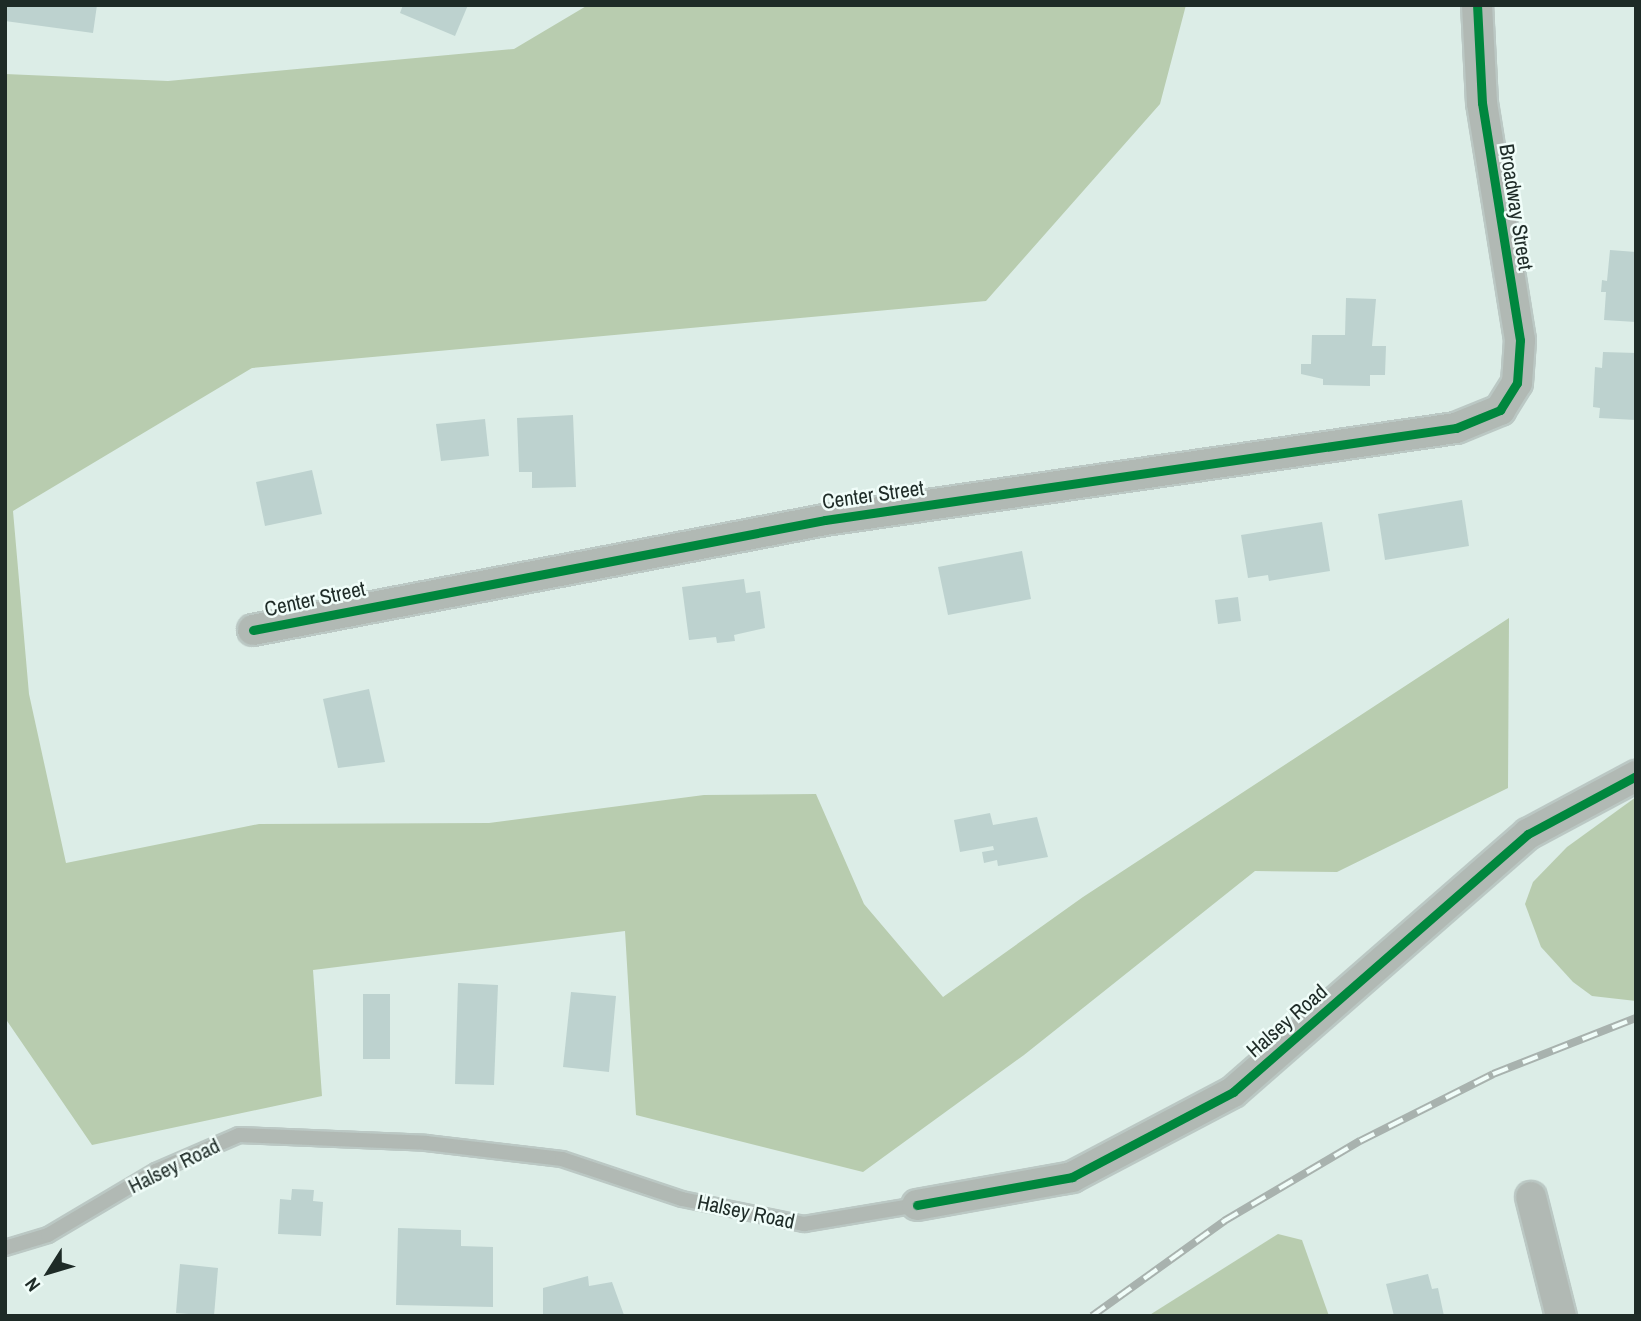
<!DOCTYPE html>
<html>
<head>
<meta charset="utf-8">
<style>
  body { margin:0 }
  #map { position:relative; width:1641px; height:1321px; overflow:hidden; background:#dcede7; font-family:"Archivo Narrow",sans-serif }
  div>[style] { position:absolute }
  .forest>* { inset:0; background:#b8ccaf }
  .building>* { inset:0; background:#bdd2cf }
  .roads { filter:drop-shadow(2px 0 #bbc8c4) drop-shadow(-2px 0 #bbc8c4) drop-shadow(0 2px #bbc8c4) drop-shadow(0 -2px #bbc8c4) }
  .lane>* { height:14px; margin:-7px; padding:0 7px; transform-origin:7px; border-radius:7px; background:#b1b9b4 }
  .street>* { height:30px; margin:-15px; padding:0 15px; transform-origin:15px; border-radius:15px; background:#b1b9b4 }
  .rail>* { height:8px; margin-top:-4px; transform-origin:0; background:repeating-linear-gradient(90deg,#f0fdf9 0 16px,#a8b2ae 0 32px); box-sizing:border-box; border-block:2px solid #a8b2ae }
  .cycleway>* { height:9px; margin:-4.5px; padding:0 4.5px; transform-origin:4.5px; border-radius:4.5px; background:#00873e }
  span { translate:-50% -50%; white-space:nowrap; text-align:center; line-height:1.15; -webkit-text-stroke:5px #f0fdf9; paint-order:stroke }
  .street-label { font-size:21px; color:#1e2b27 }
  .frame { position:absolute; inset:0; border:7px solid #1e2b27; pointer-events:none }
  .north { position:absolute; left:14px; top:1237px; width:70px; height:70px; -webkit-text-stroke:5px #f0fdf9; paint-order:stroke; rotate:233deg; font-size:19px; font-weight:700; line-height:28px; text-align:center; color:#1e2b27 }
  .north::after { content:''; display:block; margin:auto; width:24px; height:32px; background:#1e2b27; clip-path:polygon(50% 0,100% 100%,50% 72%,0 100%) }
</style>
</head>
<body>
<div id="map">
  <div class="forest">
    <i style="clip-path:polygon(588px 5px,1186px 5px,1160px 104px,986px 301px,252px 368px,13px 511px,29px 694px,66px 863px,259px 824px,489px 823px,704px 795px,816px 794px,864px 904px,943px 997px,1083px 897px,1509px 618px,1508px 788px,1337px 872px,1255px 871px,1024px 1055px,863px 1172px,636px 1115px,625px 931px,313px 970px,322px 1096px,92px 1145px,5px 1018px,5px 74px,168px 81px,514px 49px)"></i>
    <i style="clip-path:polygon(1636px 797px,1636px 1001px,1592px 996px,1573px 982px,1541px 947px,1525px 904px,1533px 882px,1567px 847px)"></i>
    <i style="clip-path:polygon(1278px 1234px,1302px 1240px,1329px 1316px,1148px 1316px)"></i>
  </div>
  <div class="building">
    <i style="clip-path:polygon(5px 5px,97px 5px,93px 33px,5px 21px)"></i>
    <i style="clip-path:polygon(403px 5px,468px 5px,455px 36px,400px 13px)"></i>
    <i style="clip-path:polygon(1610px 250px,1636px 252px,1636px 322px,1604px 320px,1606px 292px,1601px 292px,1602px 280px,1607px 281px)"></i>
    <i style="clip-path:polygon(1346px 298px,1376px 299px,1372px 346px,1386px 346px,1385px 375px,1370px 375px,1370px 386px,1323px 385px,1323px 379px,1301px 374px,1301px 364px,1311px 364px,1312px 335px,1345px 335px)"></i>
    <i style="clip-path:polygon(1603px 352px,1636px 353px,1636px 420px,1599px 418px,1600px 408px,1593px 407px,1595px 367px,1602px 368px)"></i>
    <i style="clip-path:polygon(573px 415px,576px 487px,532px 488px,532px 472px,519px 472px,517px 418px)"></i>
    <i style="clip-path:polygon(485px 419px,489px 456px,441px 461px,436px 424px)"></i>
    <i style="clip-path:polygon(312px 470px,322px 514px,265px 526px,256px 482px)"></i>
    <i style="clip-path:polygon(1462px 500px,1469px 546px,1385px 560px,1378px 514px)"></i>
    <i style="clip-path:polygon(1322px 522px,1330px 571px,1269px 581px,1268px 575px,1248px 578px,1241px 535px)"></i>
    <i style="clip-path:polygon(1022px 551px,1031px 599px,948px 615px,938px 567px)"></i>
    <i style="clip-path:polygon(744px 579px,746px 593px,760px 591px,765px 628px,734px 635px,735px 641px,717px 643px,716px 637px,689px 640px,682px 587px)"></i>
    <i style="clip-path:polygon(1238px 597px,1241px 621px,1218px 624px,1215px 600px)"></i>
    <i style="clip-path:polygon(369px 689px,385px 762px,338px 768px,323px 699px)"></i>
    <i style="clip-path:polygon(990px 813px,993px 825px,1037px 817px,1048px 857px,998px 866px,997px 860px,984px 863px,982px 852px,994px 850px,993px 846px,960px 852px,954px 820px)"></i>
    <i style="clip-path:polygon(458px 983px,498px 985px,494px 1085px,455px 1084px)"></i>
    <i style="clip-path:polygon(571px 992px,616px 996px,609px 1072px,563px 1067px)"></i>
    <i style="clip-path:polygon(363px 994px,390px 994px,390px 1059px,363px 1059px)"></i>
    <i style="clip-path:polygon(292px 1189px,314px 1190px,313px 1201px,323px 1202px,321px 1236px,278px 1234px,280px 1199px,291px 1200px)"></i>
    <i style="clip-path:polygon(398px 1228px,461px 1230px,461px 1246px,493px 1247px,493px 1307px,396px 1305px)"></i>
    <i style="clip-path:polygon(180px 1264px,218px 1268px,214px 1316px,176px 1313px)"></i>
    <i style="clip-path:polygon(1428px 1274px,1432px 1289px,1438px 1288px,1444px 1316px,1394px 1316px,1386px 1284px)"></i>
    <i style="clip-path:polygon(588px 1276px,589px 1286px,612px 1282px,624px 1315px,543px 1316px,543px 1288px)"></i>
  </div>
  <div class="roads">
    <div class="lane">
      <i style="left:5px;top:1248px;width:45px;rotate:-16.8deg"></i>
      <i style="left:48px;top:1235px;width:126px;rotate:-30.7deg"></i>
      <i style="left:156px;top:1171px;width:90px;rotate:-23.4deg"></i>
      <i style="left:239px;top:1135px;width:187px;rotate:2.4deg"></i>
      <i style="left:426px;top:1143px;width:137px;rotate:6.7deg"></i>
      <i style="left:562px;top:1159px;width:126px;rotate:18.4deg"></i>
      <i style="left:682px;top:1199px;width:125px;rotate:11.6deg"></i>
      <i style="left:804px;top:1224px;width:115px;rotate:-9.5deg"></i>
    </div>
    <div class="street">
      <i style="left:253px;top:630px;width:582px;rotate:-10.89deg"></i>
      <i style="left:825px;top:520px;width:638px;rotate:-8.3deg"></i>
      <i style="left:1456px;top:428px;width:48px;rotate:-22.2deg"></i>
      <i style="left:1500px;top:410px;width:32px;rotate:-58deg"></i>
      <i style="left:1517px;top:383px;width:43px;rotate:-86deg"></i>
      <i style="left:1520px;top:340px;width:240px;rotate:-99.1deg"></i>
      <i style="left:1482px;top:103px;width:98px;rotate:-92.9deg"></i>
      <i style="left:1531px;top:1197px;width:123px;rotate:75.9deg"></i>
      <i style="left:917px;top:1205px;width:158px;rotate:-10.2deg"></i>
      <i style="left:1072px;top:1177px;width:182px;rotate:-27.8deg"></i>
      <i style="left:1233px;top:1092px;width:392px;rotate:-41.2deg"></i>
      <i style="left:1528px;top:834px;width:123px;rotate:-28.2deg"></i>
    </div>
  </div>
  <div class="rail">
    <i style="left:1092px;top:1316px;width:163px;rotate:-35.7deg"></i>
    <i style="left:1224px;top:1221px;width:158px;rotate:-30.5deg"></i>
    <i style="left:1360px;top:1141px;width:149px;rotate:-26.7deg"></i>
    <i style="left:1493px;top:1074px;width:154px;rotate:-21.4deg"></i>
  </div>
  <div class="cycleway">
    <i style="left:253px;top:630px;width:582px;rotate:-10.89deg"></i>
    <i style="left:825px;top:520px;width:638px;rotate:-8.3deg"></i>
    <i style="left:1456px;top:428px;width:48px;rotate:-22.2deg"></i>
    <i style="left:1500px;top:410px;width:32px;rotate:-58deg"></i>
    <i style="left:1517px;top:383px;width:43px;rotate:-86deg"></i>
    <i style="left:1520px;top:340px;width:240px;rotate:-99.1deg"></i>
    <i style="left:1482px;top:103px;width:98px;rotate:-92.9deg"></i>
    <i style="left:917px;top:1205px;width:158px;rotate:-10.2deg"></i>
    <i style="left:1072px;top:1177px;width:182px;rotate:-27.8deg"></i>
    <i style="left:1233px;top:1092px;width:392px;rotate:-41.2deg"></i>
    <i style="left:1528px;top:834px;width:123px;rotate:-28.2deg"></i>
  </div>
  <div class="street-label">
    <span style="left:1516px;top:207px;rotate:81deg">Broadway Street</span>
    <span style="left:873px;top:495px;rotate:-8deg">Center Street</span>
    <span style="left:315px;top:599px;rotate:-12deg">Center Street</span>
    <span style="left:1287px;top:1021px;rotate:-41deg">Halsey Road</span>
    <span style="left:174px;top:1166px;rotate:-26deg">Halsey Road</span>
    <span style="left:746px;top:1212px;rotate:12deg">Halsey Road</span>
  </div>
  <div class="frame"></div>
  <div class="north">N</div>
</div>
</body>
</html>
